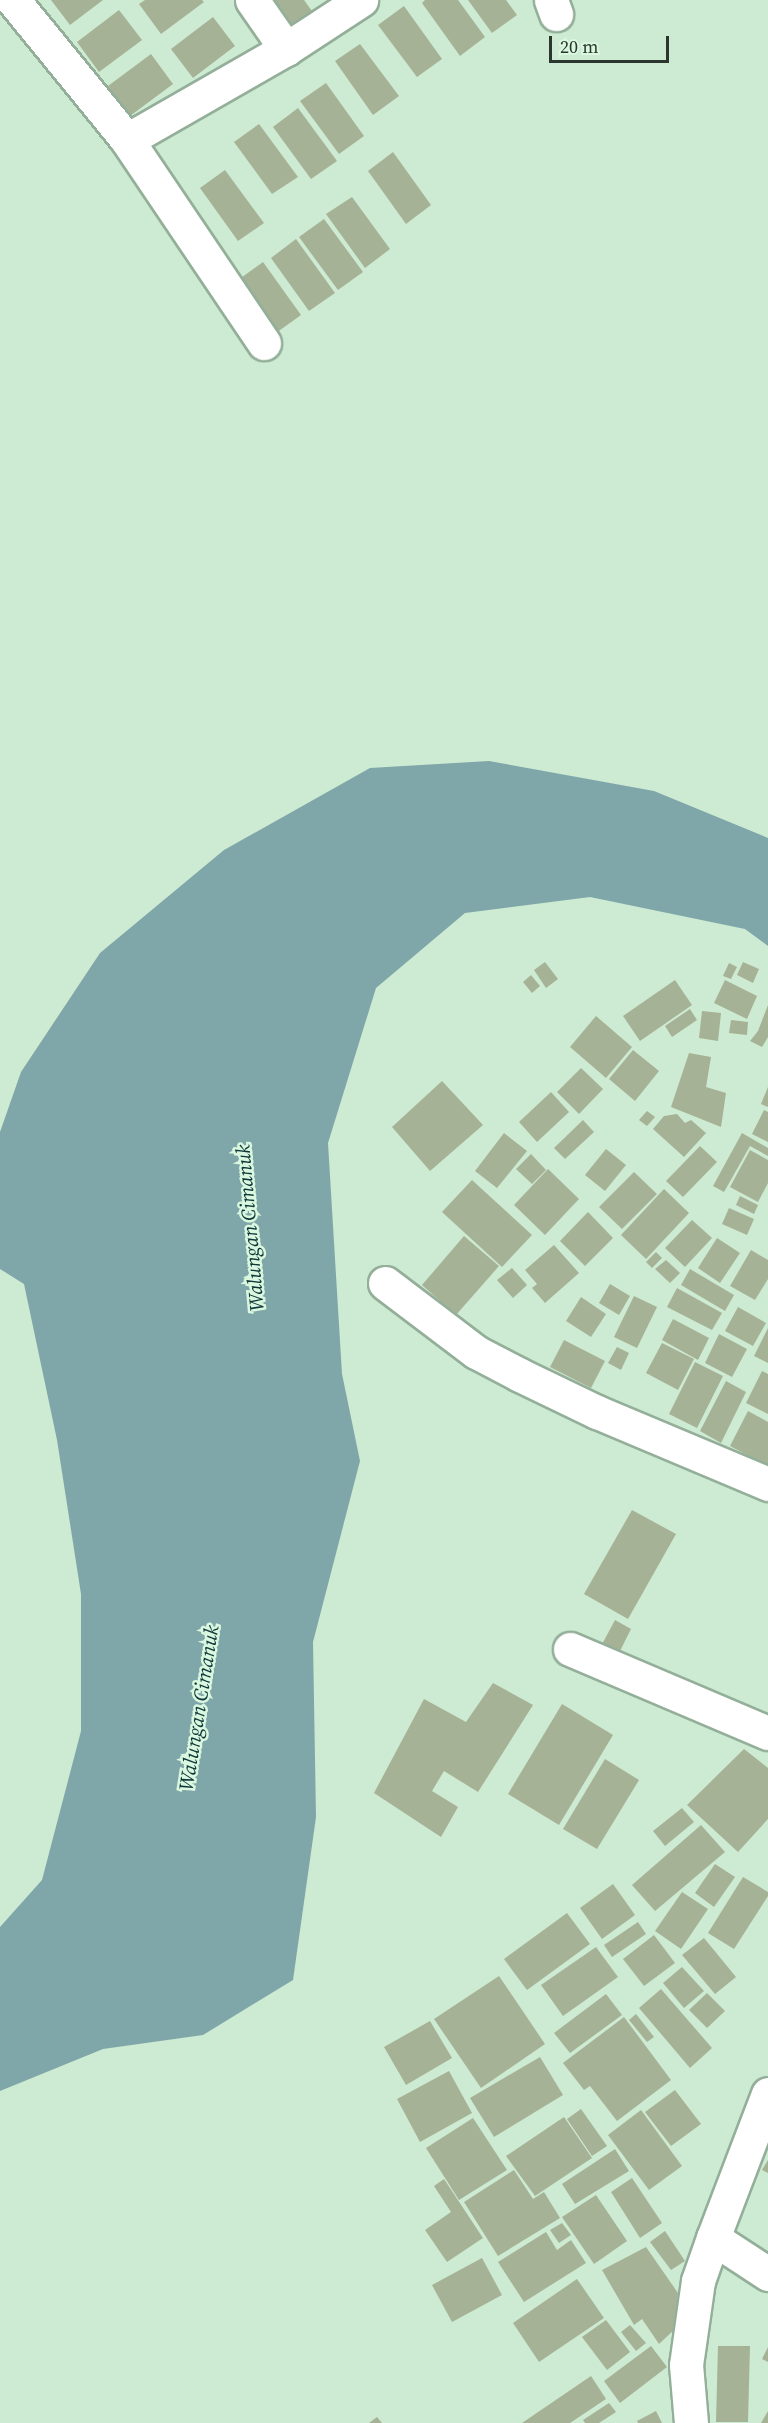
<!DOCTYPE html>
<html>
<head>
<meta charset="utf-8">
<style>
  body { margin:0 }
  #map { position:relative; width:768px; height:2423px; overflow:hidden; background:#cdead2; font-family:"Source Serif 4",serif }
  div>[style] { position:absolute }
  .water>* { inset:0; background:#7fa7a9 }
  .building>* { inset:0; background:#a6b295 }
  .roads { filter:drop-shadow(2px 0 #94af99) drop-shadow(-2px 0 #94af99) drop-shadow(0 2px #94af99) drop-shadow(0 -2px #94af99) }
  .minor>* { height:33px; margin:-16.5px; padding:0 16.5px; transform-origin:16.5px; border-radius:16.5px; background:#fff }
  span { translate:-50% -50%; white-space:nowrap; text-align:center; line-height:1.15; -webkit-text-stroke:5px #daf7df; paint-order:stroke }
  .water-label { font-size:20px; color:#0d3638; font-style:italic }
  .scale { position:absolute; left:549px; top:36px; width:120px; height:27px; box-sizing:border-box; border:3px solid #2b372e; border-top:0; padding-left:8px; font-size:18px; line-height:21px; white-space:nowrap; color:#2b372e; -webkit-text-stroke:4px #daf7df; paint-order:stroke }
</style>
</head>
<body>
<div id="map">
  <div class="water">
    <i style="clip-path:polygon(489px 761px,654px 791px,768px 838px,768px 946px,745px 929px,590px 897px,465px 913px,376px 988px,328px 1143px,342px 1374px,360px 1461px,313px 1642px,316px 1817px,293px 1980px,203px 2035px,103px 2049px,0 2091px,0 1927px,42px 1880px,81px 1731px,81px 1594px,57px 1440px,24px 1284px,0 1269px,0 1132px,21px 1072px,100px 953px,224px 850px,370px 768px)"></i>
  </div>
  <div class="building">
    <i style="clip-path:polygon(51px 0,103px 0,70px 25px)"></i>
    <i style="clip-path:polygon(145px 0,202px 0,204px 2px,161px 34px,139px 4px)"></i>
    <i style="clip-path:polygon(266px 0,304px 0,319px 21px,294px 39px)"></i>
    <i style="clip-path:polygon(425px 0,458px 0,485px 37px,460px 56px,422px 3px)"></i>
    <i style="clip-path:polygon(468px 0,506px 0,517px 15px,492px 33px)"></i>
    <i style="clip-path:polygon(404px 6px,442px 59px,417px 77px,378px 25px)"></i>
    <i style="clip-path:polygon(119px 10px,142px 40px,99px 72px,77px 42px)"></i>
    <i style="clip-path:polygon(213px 17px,235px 46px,193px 78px,171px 49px)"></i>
    <i style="clip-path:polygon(360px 44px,399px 96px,373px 115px,335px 61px)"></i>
    <i style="clip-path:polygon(151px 54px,173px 84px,130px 116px,108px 86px)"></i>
    <i style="clip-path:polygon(326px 83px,364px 136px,339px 154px,300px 101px)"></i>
    <i style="clip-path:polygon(298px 108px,337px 161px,311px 179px,273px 127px)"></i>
    <i style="clip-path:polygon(259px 124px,298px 177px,272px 194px,234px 142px)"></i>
    <i style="clip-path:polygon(393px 152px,431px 205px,406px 224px,368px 171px)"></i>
    <i style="clip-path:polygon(225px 170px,264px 223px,238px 241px,200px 188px)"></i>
    <i style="clip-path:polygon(352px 197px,390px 249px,365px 268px,326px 214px)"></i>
    <i style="clip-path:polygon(324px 219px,363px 272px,338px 290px,299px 237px)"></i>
    <i style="clip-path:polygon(296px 239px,335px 293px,309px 311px,271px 258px)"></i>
    <i style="clip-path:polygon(263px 262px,301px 315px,276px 333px,238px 280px)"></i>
    <i style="clip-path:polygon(545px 962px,558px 979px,546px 988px,534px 970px)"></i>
    <i style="clip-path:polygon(743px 962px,759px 969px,753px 983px,737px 975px)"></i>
    <i style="clip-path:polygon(729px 963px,737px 967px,731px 979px,723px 976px)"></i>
    <i style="clip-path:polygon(531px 975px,540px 986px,532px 993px,523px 982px)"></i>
    <i style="clip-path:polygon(675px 980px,692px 1005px,640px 1041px,623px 1016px)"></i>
    <i style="clip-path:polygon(725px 980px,757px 996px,747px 1019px,714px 1003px)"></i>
    <i style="clip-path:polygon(768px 1005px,768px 1037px,762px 1047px,750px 1041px,758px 1031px)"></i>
    <i style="clip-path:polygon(690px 1009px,697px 1020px,672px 1037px,665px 1026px)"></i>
    <i style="clip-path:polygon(702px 1011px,721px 1013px,718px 1041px,699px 1038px)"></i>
    <i style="clip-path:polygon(596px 1016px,632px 1047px,606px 1078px,570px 1047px)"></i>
    <i style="clip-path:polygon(731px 1020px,748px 1022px,747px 1035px,729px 1033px)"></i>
    <i style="clip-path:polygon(633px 1050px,659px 1071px,635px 1101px,609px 1079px)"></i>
    <i style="clip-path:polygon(689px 1053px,711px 1057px,706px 1087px,726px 1093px,721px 1127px,671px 1107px)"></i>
    <i style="clip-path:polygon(581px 1068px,603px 1089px,579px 1114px,557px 1092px)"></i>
    <i style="clip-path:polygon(442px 1081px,483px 1125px,430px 1171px,392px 1127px)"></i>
    <i style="clip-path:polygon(768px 1087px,768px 1107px,761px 1104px)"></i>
    <i style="clip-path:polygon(551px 1092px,569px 1112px,537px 1142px,519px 1122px)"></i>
    <i style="clip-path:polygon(764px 1110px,768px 1112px,768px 1142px,752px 1134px)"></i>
    <i style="clip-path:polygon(647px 1111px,655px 1117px,647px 1126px,639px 1120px)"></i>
    <i style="clip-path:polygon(677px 1114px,685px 1123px,691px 1120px,706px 1133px,684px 1157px,653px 1129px,664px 1116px)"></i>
    <i style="clip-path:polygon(583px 1120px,594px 1132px,565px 1159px,554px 1148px)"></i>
    <i style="clip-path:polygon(504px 1133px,527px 1151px,497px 1188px,475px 1171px)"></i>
    <i style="clip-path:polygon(742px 1133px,768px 1148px,768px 1156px,750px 1146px,724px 1192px,713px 1186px)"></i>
    <i style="clip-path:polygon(700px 1146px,717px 1162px,683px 1197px,666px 1181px)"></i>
    <i style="clip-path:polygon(606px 1149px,626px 1165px,605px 1191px,585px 1175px)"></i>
    <i style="clip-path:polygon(750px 1150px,768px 1160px,768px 1183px,758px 1202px,730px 1187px)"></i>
    <i style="clip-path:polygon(531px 1154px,546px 1170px,532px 1184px,516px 1169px)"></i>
    <i style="clip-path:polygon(548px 1169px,579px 1199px,545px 1235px,514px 1205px)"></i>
    <i style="clip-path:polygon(634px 1172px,657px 1194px,622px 1229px,599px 1207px)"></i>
    <i style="clip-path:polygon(472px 1180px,532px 1235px,502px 1267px,442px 1212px)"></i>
    <i style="clip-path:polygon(664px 1189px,689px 1213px,646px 1259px,621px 1235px)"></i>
    <i style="clip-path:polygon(740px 1196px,758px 1205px,754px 1214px,736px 1205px)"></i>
    <i style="clip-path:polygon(729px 1208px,754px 1219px,747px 1235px,722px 1224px)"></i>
    <i style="clip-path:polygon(588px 1212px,613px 1238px,585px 1266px,560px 1241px)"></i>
    <i style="clip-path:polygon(692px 1220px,712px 1238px,685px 1267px,665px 1248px)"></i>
    <i style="clip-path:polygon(464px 1236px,499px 1266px,456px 1315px,422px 1285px)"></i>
    <i style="clip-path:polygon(717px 1238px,740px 1253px,720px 1283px,698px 1268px)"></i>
    <i style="clip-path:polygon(554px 1245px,579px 1273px,545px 1303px,532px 1288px,537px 1284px,525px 1270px)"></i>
    <i style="clip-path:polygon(751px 1250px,768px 1260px,768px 1279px,755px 1300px,730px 1286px)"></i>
    <i style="clip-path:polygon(656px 1252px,662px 1258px,652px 1268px,646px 1262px)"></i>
    <i style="clip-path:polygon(666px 1260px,680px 1273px,670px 1283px,655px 1269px)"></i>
    <i style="clip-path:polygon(512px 1268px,527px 1285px,513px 1298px,497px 1280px)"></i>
    <i style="clip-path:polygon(690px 1269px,734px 1295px,725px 1311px,681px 1285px)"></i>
    <i style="clip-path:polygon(610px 1284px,630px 1296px,619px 1315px,599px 1303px)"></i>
    <i style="clip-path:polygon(677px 1288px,722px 1313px,712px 1330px,667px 1307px)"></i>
    <i style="clip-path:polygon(634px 1296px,657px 1307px,637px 1348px,614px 1337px)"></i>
    <i style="clip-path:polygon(581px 1297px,606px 1314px,591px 1337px,566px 1321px)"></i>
    <i style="clip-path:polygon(738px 1307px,766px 1323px,753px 1346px,725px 1331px)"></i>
    <i style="clip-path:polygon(673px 1319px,709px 1338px,698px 1360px,662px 1340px)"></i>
    <i style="clip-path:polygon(768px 1328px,768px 1363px,754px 1356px)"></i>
    <i style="clip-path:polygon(719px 1334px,747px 1349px,732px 1377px,705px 1363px)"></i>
    <i style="clip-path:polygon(564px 1340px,605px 1361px,591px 1388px,550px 1367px)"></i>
    <i style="clip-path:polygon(662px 1343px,694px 1359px,678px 1390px,646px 1373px)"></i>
    <i style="clip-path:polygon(617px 1347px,629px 1353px,621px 1370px,608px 1363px)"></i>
    <i style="clip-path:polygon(695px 1362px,723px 1376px,697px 1428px,669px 1414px)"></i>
    <i style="clip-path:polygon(762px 1371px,768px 1374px,768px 1414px,746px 1403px)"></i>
    <i style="clip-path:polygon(726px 1381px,746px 1392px,721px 1443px,700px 1431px)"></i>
    <i style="clip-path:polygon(748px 1411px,768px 1422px,768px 1466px,730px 1446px)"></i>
    <i style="clip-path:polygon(632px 1510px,676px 1534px,628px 1619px,584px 1594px)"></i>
    <i style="clip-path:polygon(615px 1620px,631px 1629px,617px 1657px,600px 1648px)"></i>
    <i style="clip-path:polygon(493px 1683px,533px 1705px,478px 1792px,444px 1771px,432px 1791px,458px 1807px,441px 1837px,374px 1793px,424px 1699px,466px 1722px)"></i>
    <i style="clip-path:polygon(562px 1704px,613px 1735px,559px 1825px,508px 1794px)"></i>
    <i style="clip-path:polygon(744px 1749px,768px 1768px,768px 1819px,738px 1852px,687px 1805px)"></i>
    <i style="clip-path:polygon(605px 1759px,639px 1780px,597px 1849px,563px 1829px)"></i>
    <i style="clip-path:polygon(682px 1808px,694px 1822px,665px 1846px,653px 1831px)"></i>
    <i style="clip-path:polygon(701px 1825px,725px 1852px,655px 1911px,632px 1885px)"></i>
    <i style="clip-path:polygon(715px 1864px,735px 1877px,714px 1907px,695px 1893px)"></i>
    <i style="clip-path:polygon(743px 1877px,768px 1892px,768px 1896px,734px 1949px,708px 1933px)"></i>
    <i style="clip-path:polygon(613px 1884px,635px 1915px,602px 1939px,580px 1908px)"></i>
    <i style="clip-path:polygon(682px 1892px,708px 1909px,681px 1949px,655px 1931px)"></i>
    <i style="clip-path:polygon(567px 1913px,590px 1944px,527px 1990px,504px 1959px)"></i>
    <i style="clip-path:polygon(638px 1922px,646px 1934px,612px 1957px,604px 1945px)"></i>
    <i style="clip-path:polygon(654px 1935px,675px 1963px,644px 1986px,623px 1959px)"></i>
    <i style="clip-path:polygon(704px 1938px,736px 1977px,715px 1994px,682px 1955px)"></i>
    <i style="clip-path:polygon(596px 1947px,618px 1977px,563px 2016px,541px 1985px)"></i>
    <i style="clip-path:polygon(682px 1967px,704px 1991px,684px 2008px,663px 1983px)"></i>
    <i style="clip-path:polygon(499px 1976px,545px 2044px,481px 2088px,434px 2019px)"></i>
    <i style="clip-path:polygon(661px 1989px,712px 2048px,690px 2068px,639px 2008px)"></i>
    <i style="clip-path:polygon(707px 1993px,725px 2011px,707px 2028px,689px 2010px)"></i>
    <i style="clip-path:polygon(606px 1994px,622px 2015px,570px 2053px,554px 2033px)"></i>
    <i style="clip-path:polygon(636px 2014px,654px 2037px,647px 2042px,629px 2020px)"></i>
    <i style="clip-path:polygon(624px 2017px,671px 2080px,617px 2121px,590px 2086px,584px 2090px,563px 2063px)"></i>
    <i style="clip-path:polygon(430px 2021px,452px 2058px,406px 2085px,384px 2047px)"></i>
    <i style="clip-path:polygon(540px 2057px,563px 2095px,494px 2137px,470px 2098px)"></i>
    <i style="clip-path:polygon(449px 2071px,472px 2113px,420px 2142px,397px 2099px)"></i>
    <i style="clip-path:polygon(675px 2090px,701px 2124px,671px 2146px,645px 2112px)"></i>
    <i style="clip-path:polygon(581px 2109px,607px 2146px,592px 2156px,567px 2119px)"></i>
    <i style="clip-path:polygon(641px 2110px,682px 2166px,649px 2190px,608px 2135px)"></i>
    <i style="clip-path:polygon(564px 2117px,592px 2158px,535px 2196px,506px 2156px)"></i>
    <i style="clip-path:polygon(473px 2118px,507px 2170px,459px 2200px,426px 2148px)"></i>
    <i style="clip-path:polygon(615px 2149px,629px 2171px,575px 2204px,562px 2184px)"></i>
    <i style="clip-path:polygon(768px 2160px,768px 2173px,762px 2170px)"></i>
    <i style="clip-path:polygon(514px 2170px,533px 2199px,544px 2192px,560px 2218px,498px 2256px,464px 2202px)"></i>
    <i style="clip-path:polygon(632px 2178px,662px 2223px,640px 2238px,611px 2192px)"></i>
    <i style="clip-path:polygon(444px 2179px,483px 2238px,447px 2262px,425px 2230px,451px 2212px,434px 2186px)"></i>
    <i style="clip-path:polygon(596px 2195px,627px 2241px,594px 2264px,562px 2217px)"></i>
    <i style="clip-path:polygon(562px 2223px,571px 2235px,559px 2243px,550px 2230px)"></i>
    <i style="clip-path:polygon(665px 2231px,685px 2261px,671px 2270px,650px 2242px)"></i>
    <i style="clip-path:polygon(546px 2232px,557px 2250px,571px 2240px,586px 2263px,524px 2302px,498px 2262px)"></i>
    <i style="clip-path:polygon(646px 2247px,678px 2293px,675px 2329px,659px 2344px,642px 2319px,634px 2325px,602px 2270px)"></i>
    <i style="clip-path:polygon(482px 2258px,502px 2295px,452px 2322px,432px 2285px)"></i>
    <i style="clip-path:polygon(577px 2279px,604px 2318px,539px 2362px,513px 2323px)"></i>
    <i style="clip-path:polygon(606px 2320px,630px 2352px,607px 2370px,582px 2337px)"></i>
    <i style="clip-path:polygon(630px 2325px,646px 2343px,636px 2351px,621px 2332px)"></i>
    <i style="clip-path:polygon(651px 2346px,667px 2367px,620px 2403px,604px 2381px)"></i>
    <i style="clip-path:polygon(718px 2346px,750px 2346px,748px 2422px,716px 2422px)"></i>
    <i style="clip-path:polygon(768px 2347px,768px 2362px,762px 2359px)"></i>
    <i style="clip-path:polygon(591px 2376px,606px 2399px,570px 2423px,522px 2423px)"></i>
    <i style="clip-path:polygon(609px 2403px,616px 2412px,599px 2423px,585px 2423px,583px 2420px)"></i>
    <i style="clip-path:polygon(656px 2411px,662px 2423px,638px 2423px,637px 2421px)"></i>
    <i style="clip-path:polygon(768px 2411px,768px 2423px,761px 2423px)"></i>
    <i style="clip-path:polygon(377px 2417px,382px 2423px,369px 2423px)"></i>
  </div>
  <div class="roads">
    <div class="minor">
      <i style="left:13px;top:0;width:181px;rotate:50.8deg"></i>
      <i style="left:127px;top:140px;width:245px;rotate:56deg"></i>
      <i style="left:252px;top:0;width:60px;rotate:55.2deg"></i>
      <i style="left:551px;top:0;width:15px;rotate:70deg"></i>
      <i style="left:127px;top:140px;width:183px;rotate:-29.8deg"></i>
      <i style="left:286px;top:49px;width:90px;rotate:-33.2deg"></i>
      <i style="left:385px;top:1283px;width:114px;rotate:37.2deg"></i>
      <i style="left:476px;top:1352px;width:50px;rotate:27.6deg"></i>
      <i style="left:520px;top:1375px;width:85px;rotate:25.7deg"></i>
      <i style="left:597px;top:1412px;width:186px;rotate:22.8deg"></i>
      <i style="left:570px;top:1649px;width:215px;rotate:23deg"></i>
      <i style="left:768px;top:2094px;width:154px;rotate:110.9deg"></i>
      <i style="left:713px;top:2238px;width:66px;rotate:33.2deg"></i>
      <i style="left:691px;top:2423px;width:58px;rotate:-94.9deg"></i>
      <i style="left:686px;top:2365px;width:85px;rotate:-81.9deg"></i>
      <i style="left:698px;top:2281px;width:46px;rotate:-70.8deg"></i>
    </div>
  </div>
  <div class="water-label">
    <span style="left:250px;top:1228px;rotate:-95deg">Walungan Cimanuk</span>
    <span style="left:199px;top:1708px;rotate:-81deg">Walungan Cimanuk</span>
  </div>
  <div class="scale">20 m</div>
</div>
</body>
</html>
